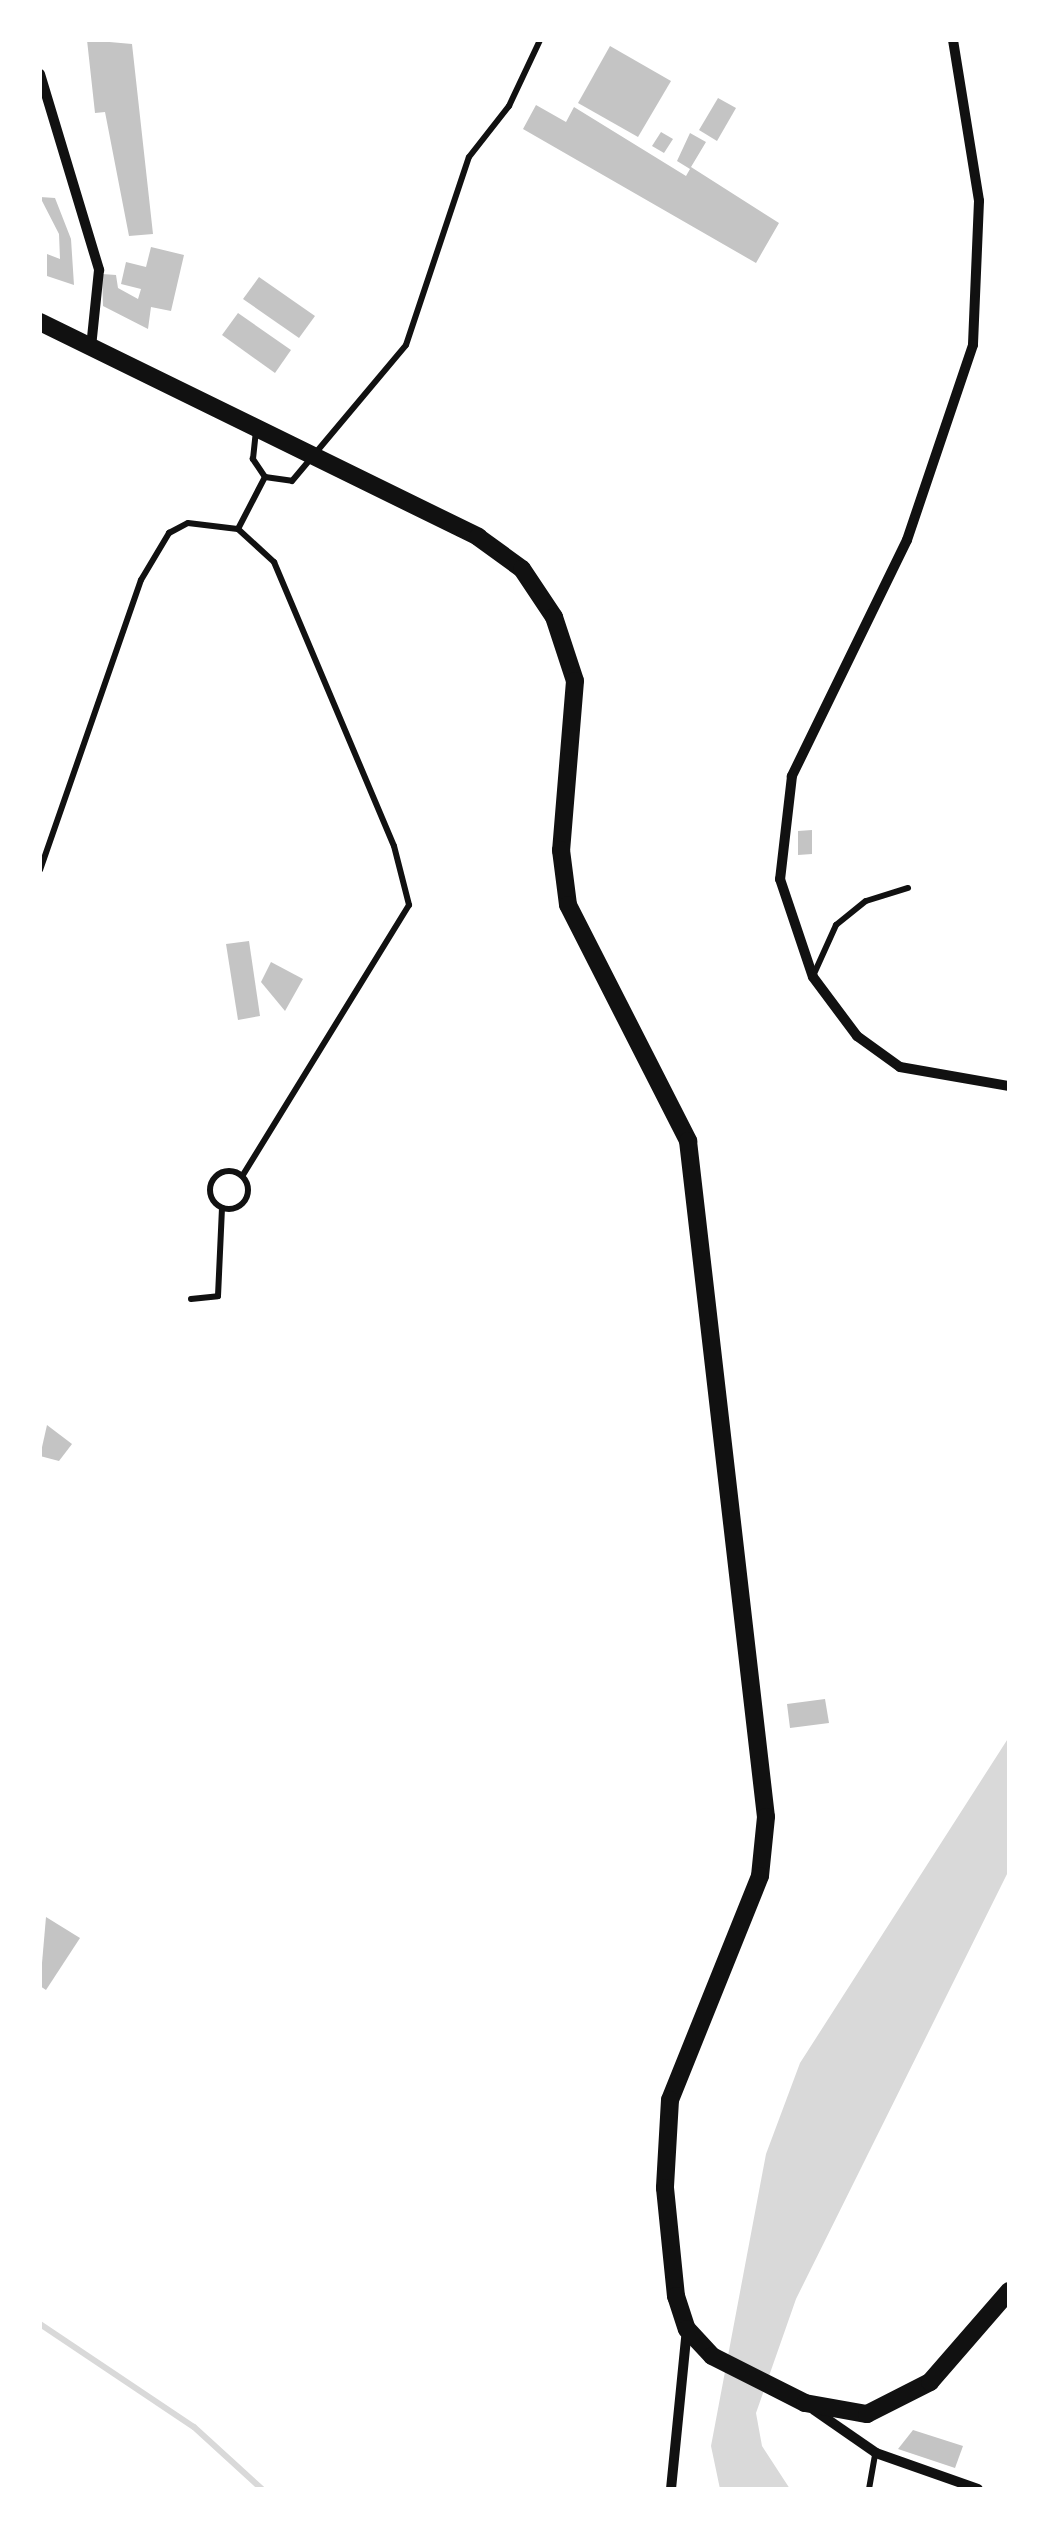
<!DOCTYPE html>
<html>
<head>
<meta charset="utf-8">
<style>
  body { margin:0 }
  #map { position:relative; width:1049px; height:2529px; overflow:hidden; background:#fff; font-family:"Varela Round",sans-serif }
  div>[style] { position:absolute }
  .water>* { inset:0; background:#d9d9d9 }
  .stream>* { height:6px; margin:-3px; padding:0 3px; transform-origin:3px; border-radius:3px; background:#d9d9d9 }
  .building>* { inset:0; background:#c4c4c4 }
  .service>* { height:6px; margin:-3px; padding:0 3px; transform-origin:3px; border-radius:3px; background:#111 }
  .service>.ring { margin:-3px; padding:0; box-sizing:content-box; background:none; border:6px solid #111; border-radius:50% }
  .minor>* { height:10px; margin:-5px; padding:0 5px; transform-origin:5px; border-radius:5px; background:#111 }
  .primary>* { height:18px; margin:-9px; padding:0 9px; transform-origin:9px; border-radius:9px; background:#111 }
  span { translate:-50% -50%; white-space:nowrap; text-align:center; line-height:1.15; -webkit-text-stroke:8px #fff; paint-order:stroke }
  .frame { position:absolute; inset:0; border:42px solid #fff; pointer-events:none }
</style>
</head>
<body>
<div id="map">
  <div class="water">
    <i style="clip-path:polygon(1009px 1737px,1009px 1870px,796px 2299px,756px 2413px,762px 2446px,790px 2489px,720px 2489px,711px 2446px,766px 2154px,800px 2063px)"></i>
  </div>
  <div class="stream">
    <i style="left:40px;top:2324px;width:185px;rotate:33.8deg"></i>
    <i style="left:194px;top:2427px;width:92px;rotate:42.4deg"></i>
  </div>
  <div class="building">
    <i style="clip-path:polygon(87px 40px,132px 44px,153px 234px,129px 236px,105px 112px,95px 113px)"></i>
    <i style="clip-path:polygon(610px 46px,671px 81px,638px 137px,578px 103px)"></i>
    <i style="clip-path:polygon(718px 98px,736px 108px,717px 141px,699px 130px)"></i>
    <i style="clip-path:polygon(536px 105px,566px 122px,574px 107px,686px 176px,690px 169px,677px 161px,690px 133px,706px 142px,691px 167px,779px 223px,756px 263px,523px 129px)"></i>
    <i style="clip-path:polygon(661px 132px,673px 139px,664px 153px,652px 146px)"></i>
    <i style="clip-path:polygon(40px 197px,55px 198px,71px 239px,74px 285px,47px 276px,47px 254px,60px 259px,59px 234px)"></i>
    <i style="clip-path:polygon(151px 247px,184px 255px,171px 311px,151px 307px,148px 329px,103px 306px,102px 274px,116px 275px,118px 288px,138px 299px,141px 289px,121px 284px,126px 262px,146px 267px)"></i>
    <i style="clip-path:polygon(259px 277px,315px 316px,299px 338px,243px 299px)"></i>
    <i style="clip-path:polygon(238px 313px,291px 350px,275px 373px,222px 335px)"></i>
    <i style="clip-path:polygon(812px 830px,812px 854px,798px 855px,798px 831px)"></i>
    <i style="clip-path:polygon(249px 941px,260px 1016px,238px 1020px,226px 944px)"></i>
    <i style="clip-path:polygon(271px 962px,303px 979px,285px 1011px,261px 982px)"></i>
    <i style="clip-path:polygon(47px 1425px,72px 1444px,59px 1461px,40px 1456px)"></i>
    <i style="clip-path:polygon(825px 1699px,829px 1723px,790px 1728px,787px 1704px)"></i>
    <i style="clip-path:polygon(46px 1917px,80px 1938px,46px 1990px,40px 1986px)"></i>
    <i style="clip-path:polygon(913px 2430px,963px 2446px,955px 2468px,898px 2449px)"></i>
  </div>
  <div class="service">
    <i style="left:265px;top:477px;width:27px;rotate:8deg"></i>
    <i style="left:292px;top:481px;width:177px;rotate:-50deg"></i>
    <i style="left:406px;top:345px;width:198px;rotate:-71.5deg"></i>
    <i style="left:469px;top:157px;width:65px;rotate:-51.9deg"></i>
    <i style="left:509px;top:106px;width:73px;rotate:-64.8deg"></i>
    <i style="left:238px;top:529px;width:59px;rotate:-62.6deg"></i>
    <i style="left:265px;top:477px;width:22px;rotate:-124deg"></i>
    <i style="left:253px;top:459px;width:28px;rotate:-84deg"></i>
    <i style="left:40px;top:870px;width:307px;rotate:-70.8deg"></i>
    <i style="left:141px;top:580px;width:55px;rotate:-59.2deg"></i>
    <i style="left:169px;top:533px;width:21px;rotate:-28deg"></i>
    <i style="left:188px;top:523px;width:50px;rotate:6.8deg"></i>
    <i style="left:238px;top:529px;width:49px;rotate:42.5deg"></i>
    <i style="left:274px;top:562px;width:308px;rotate:67.1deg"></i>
    <i style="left:394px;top:846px;width:61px;rotate:75.7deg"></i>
    <i style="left:409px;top:905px;width:318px;rotate:121.6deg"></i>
    <i style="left:813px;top:976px;width:56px;rotate:-65.7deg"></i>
    <i style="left:836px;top:925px;width:38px;rotate:-39deg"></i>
    <i style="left:866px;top:901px;width:44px;rotate:-17.2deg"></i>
    <i class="ring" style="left:210px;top:1171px;width:32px;height:32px"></i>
    <i style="left:191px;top:1299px;width:27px;rotate:-6deg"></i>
    <i style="left:218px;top:1296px;width:88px;rotate:-87.4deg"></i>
    <i style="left:869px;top:2489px;width:36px;rotate:-80deg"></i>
  </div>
  <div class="minor">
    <i style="left:953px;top:40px;width:163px;rotate:80.8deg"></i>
    <i style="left:979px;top:201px;width:144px;rotate:92.4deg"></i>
    <i style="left:973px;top:345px;width:206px;rotate:108.7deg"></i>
    <i style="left:907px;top:540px;width:263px;rotate:116deg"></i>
    <i style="left:792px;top:776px;width:104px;rotate:96.6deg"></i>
    <i style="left:780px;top:879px;width:103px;rotate:71.4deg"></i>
    <i style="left:813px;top:977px;width:74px;rotate:53.3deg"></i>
    <i style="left:857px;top:1036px;width:53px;rotate:35.8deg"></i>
    <i style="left:900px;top:1067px;width:111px;rotate:9.9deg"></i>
    <i style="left:40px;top:74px;width:205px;rotate:73.2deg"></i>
    <i style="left:99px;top:270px;width:77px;rotate:95.9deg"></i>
    <i style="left:814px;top:2410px;width:75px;rotate:34.7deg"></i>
    <i style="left:876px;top:2453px;width:108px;rotate:19.4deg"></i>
    <i style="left:671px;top:2489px;width:160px;rotate:-84.3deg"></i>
  </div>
  <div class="primary">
    <i style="left:40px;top:322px;width:488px;rotate:26.1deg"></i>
    <i style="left:478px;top:537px;width:54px;rotate:36deg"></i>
    <i style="left:522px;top:569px;width:58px;rotate:56.3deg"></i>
    <i style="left:554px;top:617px;width:67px;rotate:71.8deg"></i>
    <i style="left:575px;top:681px;width:170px;rotate:94.7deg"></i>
    <i style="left:561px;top:850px;width:55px;rotate:82.7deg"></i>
    <i style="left:568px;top:905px;width:265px;rotate:63deg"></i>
    <i style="left:688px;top:1141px;width:680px;rotate:83.42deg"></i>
    <i style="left:766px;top:1817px;width:59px;rotate:95.8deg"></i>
    <i style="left:760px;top:1876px;width:241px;rotate:111.9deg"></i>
    <i style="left:670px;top:2100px;width:88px;rotate:93.3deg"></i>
    <i style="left:665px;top:2188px;width:109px;rotate:84.2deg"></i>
    <i style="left:676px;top:2296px;width:35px;rotate:72deg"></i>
    <i style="left:687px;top:2329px;width:37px;rotate:47deg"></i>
    <i style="left:712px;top:2356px;width:104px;rotate:26.8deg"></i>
    <i style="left:805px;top:2403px;width:63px;rotate:10.1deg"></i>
    <i style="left:867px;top:2414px;width:71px;rotate:-26.9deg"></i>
    <i style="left:930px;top:2382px;width:121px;rotate:-49deg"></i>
  </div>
  <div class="frame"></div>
</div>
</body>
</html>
